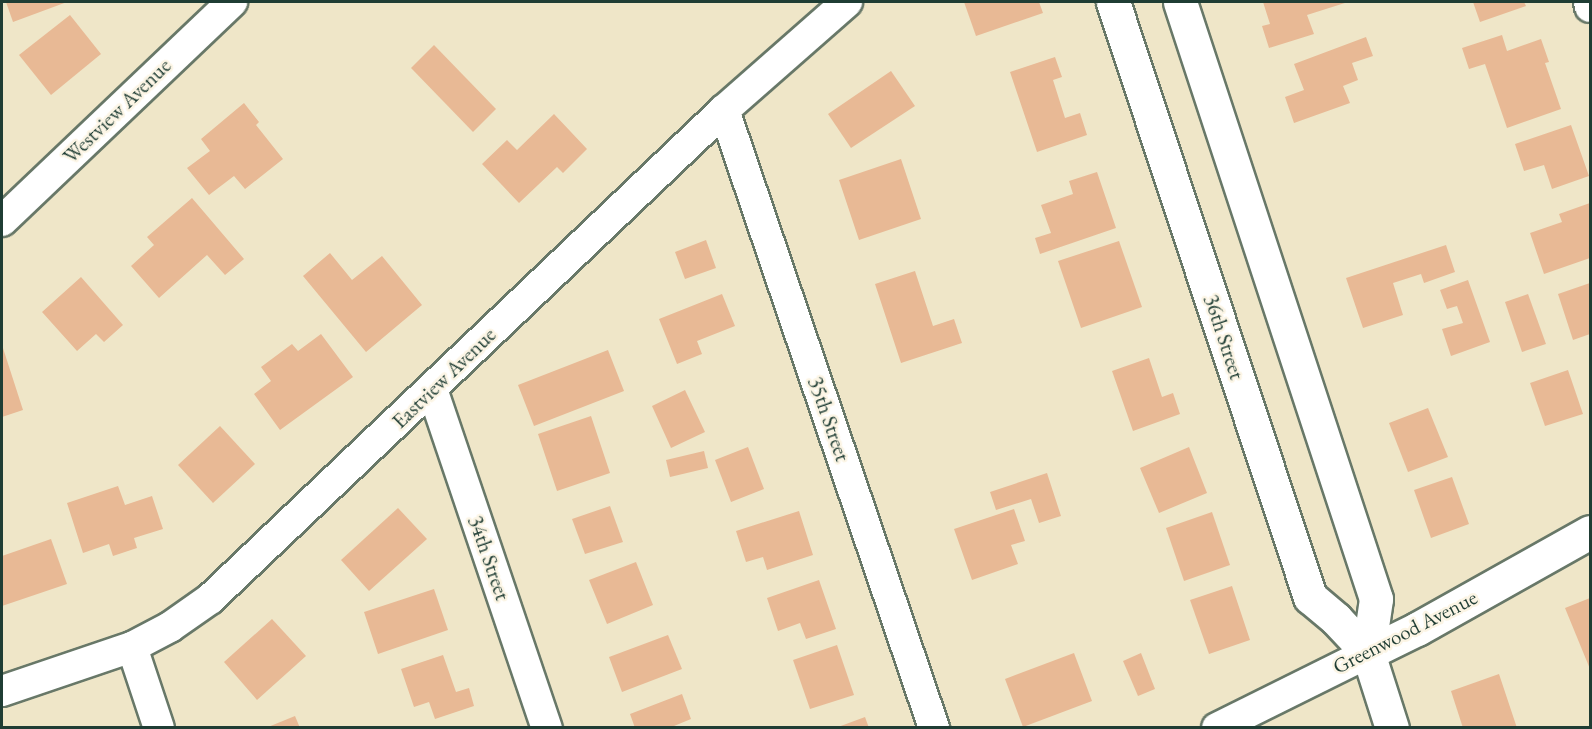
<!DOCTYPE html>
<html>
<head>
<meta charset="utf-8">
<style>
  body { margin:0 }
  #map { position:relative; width:1592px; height:729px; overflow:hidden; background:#efe6c8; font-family:"EB Garamond",serif }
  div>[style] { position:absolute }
  .building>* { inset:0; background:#e8b995 }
  .roads { filter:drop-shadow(2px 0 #687868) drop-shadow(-2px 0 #687868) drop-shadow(0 2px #687868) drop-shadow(0 -2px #687868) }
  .minor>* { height:30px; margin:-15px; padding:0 15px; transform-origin:15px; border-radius:15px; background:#fff }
  .tertiary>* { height:33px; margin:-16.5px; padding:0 16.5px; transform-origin:16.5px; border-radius:16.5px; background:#fff }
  span { translate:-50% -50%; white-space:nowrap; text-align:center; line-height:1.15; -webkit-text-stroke:5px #fcf5e5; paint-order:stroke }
  .street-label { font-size:21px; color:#1f3d34 }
  .frame { position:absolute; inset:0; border:3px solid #1f3d34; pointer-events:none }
</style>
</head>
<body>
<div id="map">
  <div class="building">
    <i style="clip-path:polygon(6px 2px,67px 2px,13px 22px)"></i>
    <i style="clip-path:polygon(964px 2px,1039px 2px,1043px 13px,976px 36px)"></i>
    <i style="clip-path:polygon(1263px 2px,1348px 2px,1307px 15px,1314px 34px,1269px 48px,1262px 26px,1270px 24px)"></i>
    <i style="clip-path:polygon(1473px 2px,1524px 2px,1526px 6px,1480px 22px)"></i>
    <i style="clip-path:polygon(70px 15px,101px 54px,51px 95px,19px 55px)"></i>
    <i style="clip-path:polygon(1502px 35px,1507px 51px,1541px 39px,1549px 62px,1545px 63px,1561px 109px,1507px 128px,1485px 64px,1469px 69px,1462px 48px)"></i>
    <i style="clip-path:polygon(1366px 37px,1373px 56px,1352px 63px,1358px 80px,1343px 86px,1350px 103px,1294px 123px,1285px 97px,1304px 90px,1294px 64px)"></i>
    <i style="clip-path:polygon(434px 45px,496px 109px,473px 132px,411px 68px)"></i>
    <i style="clip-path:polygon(1055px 57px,1062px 77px,1053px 80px,1065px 118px,1080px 113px,1087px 135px,1037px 152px,1010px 72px)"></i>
    <i style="clip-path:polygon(891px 71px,915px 106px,851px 148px,828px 114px)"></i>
    <i style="clip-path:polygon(244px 103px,259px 122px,256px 125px,283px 159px,245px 189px,234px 176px,209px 195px,187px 168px,210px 151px,201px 139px)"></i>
    <i style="clip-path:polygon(554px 114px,587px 149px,563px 173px,557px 167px,519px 203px,482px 164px,507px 140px,517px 150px)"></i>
    <i style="clip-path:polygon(1571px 125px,1589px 176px,1552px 189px,1544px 165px,1524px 171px,1515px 144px)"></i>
    <i style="clip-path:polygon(901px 159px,921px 219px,859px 240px,839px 180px)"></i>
    <i style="clip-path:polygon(1097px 172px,1116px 228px,1040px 254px,1035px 238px,1051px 233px,1041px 205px,1073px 194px,1069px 181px)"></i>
    <i style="clip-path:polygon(192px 198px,244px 259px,225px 275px,207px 255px,159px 298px,131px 266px,154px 245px,147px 237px)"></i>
    <i style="clip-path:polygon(1590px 203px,1590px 258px,1544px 274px,1530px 233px,1562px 222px,1559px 214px)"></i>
    <i style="clip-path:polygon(706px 240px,716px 268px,685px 279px,675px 252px)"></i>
    <i style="clip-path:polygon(1119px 241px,1142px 307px,1081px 328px,1058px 261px)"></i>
    <i style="clip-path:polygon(1446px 245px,1455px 272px,1424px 283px,1421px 274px,1393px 283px,1403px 315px,1363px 328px,1346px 278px)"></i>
    <i style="clip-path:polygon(330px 253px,352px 280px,382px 256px,422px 305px,366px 352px,303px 276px)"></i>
    <i style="clip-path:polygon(915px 271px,933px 326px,954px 319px,962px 343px,901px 363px,875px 284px)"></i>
    <i style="clip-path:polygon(81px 277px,123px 325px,104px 342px,96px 334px,77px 351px,42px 312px)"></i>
    <i style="clip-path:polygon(1468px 280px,1490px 342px,1451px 356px,1442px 329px,1463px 323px,1457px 306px,1447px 309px,1440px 290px)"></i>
    <i style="clip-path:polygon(1590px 283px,1590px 334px,1573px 340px,1558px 294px)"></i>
    <i style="clip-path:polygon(722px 294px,735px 326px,697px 341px,702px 354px,677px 364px,659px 319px)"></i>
    <i style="clip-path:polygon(1528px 294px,1546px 344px,1522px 352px,1505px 302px)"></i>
    <i style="clip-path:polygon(321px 334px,353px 377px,280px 430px,254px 394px,271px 381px,261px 367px,292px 344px,298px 351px)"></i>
    <i style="clip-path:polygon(2px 345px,23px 410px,2px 417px)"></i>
    <i style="clip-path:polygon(608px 350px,624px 391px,534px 426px,518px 385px)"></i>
    <i style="clip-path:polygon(1149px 358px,1162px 397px,1173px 393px,1180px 414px,1133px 431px,1112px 371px)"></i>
    <i style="clip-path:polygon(1568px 370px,1583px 414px,1545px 426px,1530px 383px)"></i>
    <i style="clip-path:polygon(685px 390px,705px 432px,671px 448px,652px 406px)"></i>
    <i style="clip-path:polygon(1428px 408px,1448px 457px,1408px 472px,1389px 423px)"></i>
    <i style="clip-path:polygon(591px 416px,610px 473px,557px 491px,538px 434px)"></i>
    <i style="clip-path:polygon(220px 426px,255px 464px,213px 503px,178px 465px)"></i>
    <i style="clip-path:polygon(748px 447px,764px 489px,731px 502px,715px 460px)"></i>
    <i style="clip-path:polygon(1189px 447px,1207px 493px,1159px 513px,1140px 468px)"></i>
    <i style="clip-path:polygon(704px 451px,708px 468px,670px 477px,666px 460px)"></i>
    <i style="clip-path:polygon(1047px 473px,1061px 516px,1039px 523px,1031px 499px,996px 510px,990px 492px)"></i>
    <i style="clip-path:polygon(1452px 477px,1469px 524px,1431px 538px,1414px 490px)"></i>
    <i style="clip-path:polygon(118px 486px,125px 505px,152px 496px,163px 529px,134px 538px,137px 548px,113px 556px,109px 544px,83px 553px,67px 503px)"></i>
    <i style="clip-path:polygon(610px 506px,623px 542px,585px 554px,572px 519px)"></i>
    <i style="clip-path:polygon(398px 508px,427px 539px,369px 591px,341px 560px)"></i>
    <i style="clip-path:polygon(1014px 509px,1025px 541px,1011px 545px,1018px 564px,972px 580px,954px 529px)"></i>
    <i style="clip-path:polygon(799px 511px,813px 555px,767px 570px,763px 557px,746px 562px,736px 531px)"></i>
    <i style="clip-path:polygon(1212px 512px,1230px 565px,1184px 581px,1166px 528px)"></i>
    <i style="clip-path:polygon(51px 539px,67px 584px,2px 606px,2px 556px)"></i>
    <i style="clip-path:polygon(636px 562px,653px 605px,607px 624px,589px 580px)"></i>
    <i style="clip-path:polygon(819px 580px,836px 629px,806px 639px,800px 623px,778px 631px,767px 598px)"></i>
    <i style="clip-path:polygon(1232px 586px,1250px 640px,1209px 654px,1190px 600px)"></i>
    <i style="clip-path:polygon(434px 589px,448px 630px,378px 654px,364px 612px)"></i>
    <i style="clip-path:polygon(1590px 598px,1590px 669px,1565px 608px)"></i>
    <i style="clip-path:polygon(272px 619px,306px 656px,257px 700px,224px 662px)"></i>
    <i style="clip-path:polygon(668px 635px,682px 669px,622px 692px,609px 657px)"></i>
    <i style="clip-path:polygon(837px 645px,854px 695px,810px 709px,793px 660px)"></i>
    <i style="clip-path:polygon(1074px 653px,1092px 701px,1023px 727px,1005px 679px)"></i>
    <i style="clip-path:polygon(1141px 653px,1155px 689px,1138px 696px,1123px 661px)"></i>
    <i style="clip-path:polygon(443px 655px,456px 692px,469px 688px,474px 706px,435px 719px,429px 702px,414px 707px,401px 669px)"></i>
    <i style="clip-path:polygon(1499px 674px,1517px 728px,1463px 728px,1451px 691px)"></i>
    <i style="clip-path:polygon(682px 694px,691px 719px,674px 726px,674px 728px,635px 728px,630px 714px)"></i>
    <i style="clip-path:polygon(295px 716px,300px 728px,268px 728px,268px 727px)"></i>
    <i style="clip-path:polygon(865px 717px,869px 728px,838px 728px,838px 727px)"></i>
  </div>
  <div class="roads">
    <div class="minor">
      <i style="left:1589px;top:2px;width:5px;rotate:79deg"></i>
      <i style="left:724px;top:110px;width:653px;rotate:71.23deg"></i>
      <i style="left:2px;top:221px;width:318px;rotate:-43.6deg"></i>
      <i style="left:432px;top:389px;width:358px;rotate:71.3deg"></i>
      <i style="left:132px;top:647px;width:85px;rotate:71.6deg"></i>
      <i style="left:2px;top:691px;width:137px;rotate:-18.7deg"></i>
      <i style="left:132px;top:647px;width:43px;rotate:-27.8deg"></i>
      <i style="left:170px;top:627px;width:49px;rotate:-35deg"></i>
      <i style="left:210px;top:599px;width:709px;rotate:-43.57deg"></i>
      <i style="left:724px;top:110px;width:164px;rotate:-41.3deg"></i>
      <i style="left:1217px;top:728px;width:169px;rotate:-26.4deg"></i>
    </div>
    <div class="tertiary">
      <i style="left:1113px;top:2px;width:627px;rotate:71.68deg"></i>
      <i style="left:1310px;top:597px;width:34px;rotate:40deg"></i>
      <i style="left:1336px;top:619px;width:47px;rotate:46.7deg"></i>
      <i style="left:1368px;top:653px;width:79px;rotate:72.3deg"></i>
      <i style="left:1180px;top:2px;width:628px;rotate:71.82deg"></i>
      <i style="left:1376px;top:599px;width:55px;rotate:98.4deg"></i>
      <i style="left:1368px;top:653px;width:55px;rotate:-26.1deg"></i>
      <i style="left:1417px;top:629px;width:198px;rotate:-29.3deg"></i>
    </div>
  </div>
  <div class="street-label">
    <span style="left:117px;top:111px;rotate:-44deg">Westview Avenue</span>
    <span style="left:1224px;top:337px;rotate:72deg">36th Street</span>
    <span style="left:444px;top:378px;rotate:-44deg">Eastview Avenue</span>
    <span style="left:829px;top:419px;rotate:71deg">35th Street</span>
    <span style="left:489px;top:558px;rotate:71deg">34th Street</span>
    <span style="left:1405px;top:632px;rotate:-27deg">Greenwood Avenue</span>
  </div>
  <div class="frame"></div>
</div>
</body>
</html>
